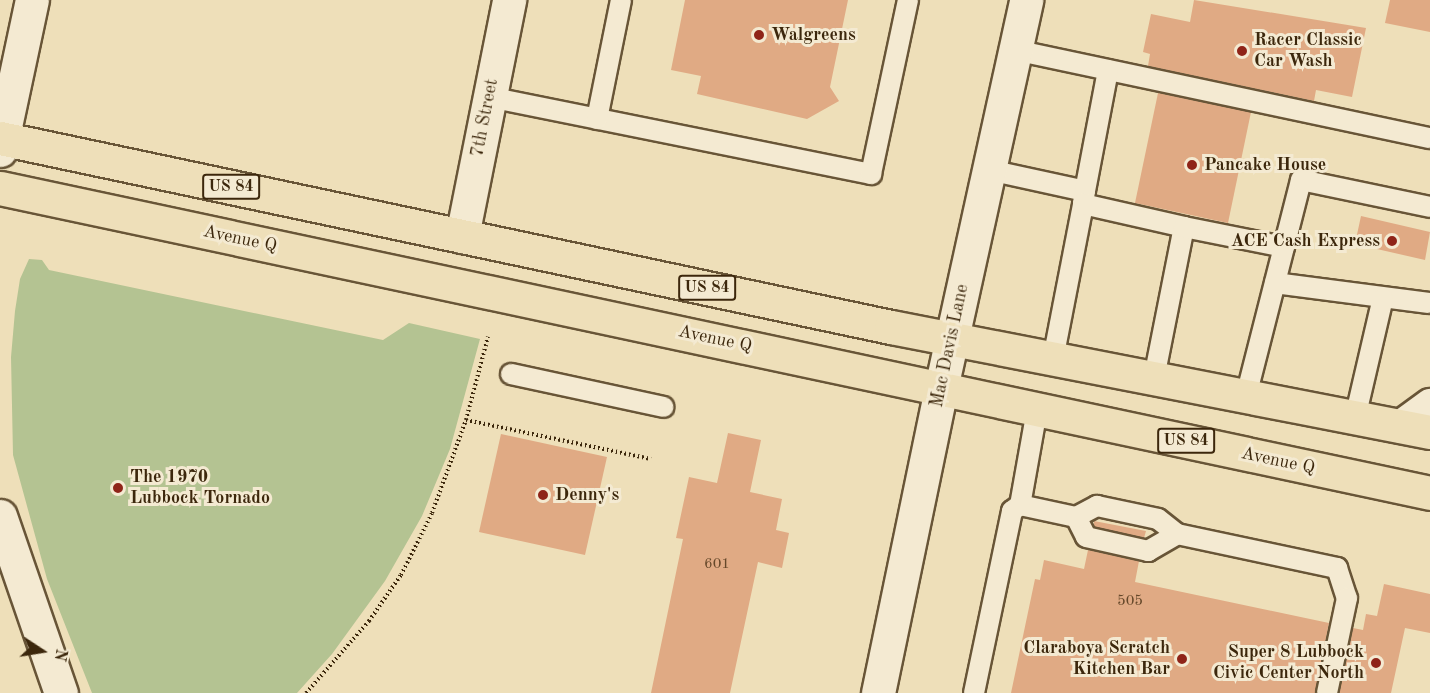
<!DOCTYPE html>
<html>
<head>
<meta charset="utf-8">
<style>
  body { margin:0 }
  #map { position:relative; width:1430px; height:693px; overflow:hidden; background:#eedfb9; font-family:"Old Standard TT",serif }
  div>[style] { position:absolute }
  .green>* { inset:0; background:#b4c392 }
  .building>* { inset:0; background:#e0aa84 }
  .path>* { height:4px; margin-top:-2px; transform-origin:0; background:repeating-linear-gradient(90deg,#3c270c 0 1.5px,transparent 0 4.5px) }
  .roads { filter:drop-shadow(2px 0 #685537) drop-shadow(-2px 0 #685537) drop-shadow(0 2px #685537) drop-shadow(0 -2px #685537) }
  .service>* { height:20px; margin:-10px; padding:0 10px; transform-origin:10px; border-radius:10px; background:#f4ead2 }
  .minor>* { height:33px; margin:-16.5px; padding:0 16.5px; transform-origin:16.5px; border-radius:16.5px; background:#f4ead2 }
  .tertiary>* { height:33px; margin:-16.5px; padding:0 16.5px; transform-origin:16.5px; border-radius:16.5px; background:#f4ead2 }
  .trunk>* { height:33px; margin:-16.5px; padding:0 16.5px; transform-origin:16.5px; border-radius:16.5px; background:#eedfb9 }
  .dots>* { width:16px; height:16px; translate:-50% -50%; box-sizing:border-box; border:3px solid #f4ead2; border-radius:50% }
  span { translate:-50% -50%; white-space:nowrap; text-align:center; line-height:1.15; -webkit-text-stroke:6px #f4ead2; paint-order:stroke }
  .number-label { font-size:15px; color:#65482a }
  .number-label span { -webkit-text-stroke-width:0 }
  .shield-label span { padding:2px 4px; background:#f4ead2; border:2px solid; border-radius:4px; -webkit-text-stroke-width:0 }
  .shield-label { font-size:16px; color:#3c270c; font-weight:700 }
  .poi-label { font-size:18px; color:#3c270c; font-weight:700 }
  .left { translate:0 -50%; text-align:left }
  .right { translate:-100% -50%; text-align:right }
  .street-label { font-size:18px; color:#3c270c }
  .north { position:absolute; left:12px; top:621px; width:60px; height:60px; -webkit-text-stroke:4px #f4ead2; paint-order:stroke; rotate:102deg; font-size:16px; font-weight:700; line-height:24px; text-align:center; color:#3c270c }
  .north::after { content:''; display:block; margin:auto; width:21px; height:27px; background:#3c270c; clip-path:polygon(50% 0,100% 100%,50% 72%,0 100%) }
</style>
</head>
<body>
<div id="map">
  <div class="green">
    <i style="clip-path:polygon(29px 259px,42px 260px,49px 270px,383px 340px,409px 323px,480px 339px,450px 449px,422px 516px,385px 581px,332px 654px,297px 693px,92px 693px,47px 579px,13px 455px,11px 357px,15px 311px,20px 279px)"></i>
  </div>
  <div class="building">
    <i style="clip-path:polygon(685px 0,848px 0,830px 87px,839px 101px,807px 119px,697px 94px,701px 76px,671px 70px)"></i>
    <i style="clip-path:polygon(1194px 0,1366px 28px,1352px 97px,1316px 90px,1314px 101px,1148px 66px,1150px 54px,1143px 52px,1151px 14px,1190px 22px)"></i>
    <i style="clip-path:polygon(1390px 0,1430px 0,1430px 32px,1385px 23px)"></i>
    <i style="clip-path:polygon(1158px 93px,1251px 112px,1228px 223px,1135px 203px)"></i>
    <i style="clip-path:polygon(1361px 216px,1430px 232px,1425px 260px,1355px 244px)"></i>
    <i style="clip-path:polygon(728px 433px,761px 440px,750px 492px,782px 499px,776px 530px,789px 533px,782px 568px,758px 562px,730px 693px,651px 693px,683px 539px,676px 538px,689px 477px,717px 483px)"></i>
    <i style="clip-path:polygon(501px 434px,607px 457px,585px 555px,479px 532px)"></i>
    <i style="clip-path:polygon(1094px 521px,1146px 531px,1144px 538px,1094px 527px)"></i>
    <i style="clip-path:polygon(1088px 550px,1139px 561px,1135px 582px,1329px 623px,1315px 693px,1011px 693px,1035px 579px,1040px 580px,1044px 560px,1084px 569px)"></i>
    <i style="clip-path:polygon(1384px 584px,1430px 594px,1430px 633px,1405px 628px,1391px 693px,1339px 693px,1353px 628px,1363px 630px,1366px 614px,1377px 616px)"></i>
  </div>
  <div class="path">
    <i style="left:466px;top:420px;width:189px;rotate:11.9deg"></i>
    <i style="left:306px;top:693px;width:96px;rotate:-48.8deg"></i>
    <i style="left:369px;top:621px;width:56px;rotate:-55.2deg"></i>
    <i style="left:401px;top:575px;width:69px;rotate:-63.4deg"></i>
    <i style="left:432px;top:513px;width:99px;rotate:-69.9deg"></i>
    <i style="left:466px;top:420px;width:86px;rotate:-75.2deg"></i>
  </div>
  <div class="roads">
    <div class="service">
      <i style="left:1015px;top:50px;width:424px;rotate:12deg"></i>
      <i style="left:489px;top:97px;width:390px;rotate:11.4deg"></i>
      <i style="left:871px;top:174px;width:178px;rotate:-78deg"></i>
      <i style="left:597px;top:119px;width:121px;rotate:-78.6deg"></i>
      <i style="left:989px;top:170px;width:98px;rotate:12.3deg"></i>
      <i style="left:1085px;top:191px;width:13px;rotate:99deg"></i>
      <i style="left:1085px;top:191px;width:123px;rotate:-79.2deg"></i>
      <i style="left:1275px;top:283px;width:155px;rotate:7.4deg"></i>
      <i style="left:1053px;top:359px;width:158px;rotate:-79deg"></i>
      <i style="left:1083px;top:204px;width:104px;rotate:12.8deg"></i>
      <i style="left:511px;top:374px;width:156px;rotate:12.2deg"></i>
      <i style="left:1154px;top:378px;width:154px;rotate:-78.8deg"></i>
      <i style="left:1184px;top:227px;width:102px;rotate:11.3deg"></i>
      <i style="left:1246px;top:396px;width:223px;rotate:-75.7deg"></i>
      <i style="left:1301px;top:180px;width:132px;rotate:11.8deg"></i>
      <i style="left:1037px;top:410px;width:97px;rotate:100.1deg"></i>
      <i style="left:1020px;top:505px;width:57px;rotate:12.1deg"></i>
      <i style="left:1076px;top:517px;width:22px;rotate:63deg"></i>
      <i style="left:1086px;top:537px;width:64px;rotate:12.7deg"></i>
      <i style="left:1148px;top:551px;width:34px;rotate:-30deg"></i>
      <i style="left:1177px;top:534px;width:164px;rotate:12deg"></i>
      <i style="left:1337px;top:568px;width:32px;rotate:72deg"></i>
      <i style="left:1347px;top:598px;width:97px;rotate:101.9deg"></i>
      <i style="left:1355px;top:418px;width:123px;rotate:-76.9deg"></i>
      <i style="left:1076px;top:517px;width:24px;rotate:-28deg"></i>
      <i style="left:1097px;top:506px;width:62px;rotate:12deg"></i>
      <i style="left:1158px;top:519px;width:24px;rotate:38deg"></i>
      <i style="left:974px;top:693px;width:186px;rotate:-78.2deg"></i>
      <i style="left:1012px;top:511px;width:10px;rotate:-37deg"></i>
    </div>
    <div class="minor">
      <i style="left:462px;top:236px;width:241px;rotate:-78.7deg"></i>
      <i style="left:941px;top:388px;width:397px;rotate:-77.6deg"></i>
      <i style="left:1401px;top:426px;width:36px;rotate:-36deg"></i>
    </div>
    <div class="tertiary">
      <i style="left:0;top:150px;width:153px;rotate:-78deg"></i>
      <i style="left:0;top:516px;width:187px;rotate:71deg"></i>
      <i style="left:878px;top:693px;width:311px;rotate:-78.3deg"></i>
    </div>
    <div class="trunk">
      <i style="left:0;top:138px;width:911px;rotate:11.98deg"></i>
      <i style="left:891px;top:327px;width:549px;rotate:11.02deg"></i>
      <i style="left:0;top:188px;width:1462px;rotate:12.04deg"></i>
    </div>
  </div>
  <div class="dots">
    <i style="left:759px;top:35px;background:#8f2418"></i>
    <i style="left:1242px;top:51px;background:#8f2418"></i>
    <i style="left:1192px;top:165px;background:#8f2418"></i>
    <i style="left:1392px;top:241px;background:#8f2418"></i>
    <i style="left:118px;top:488px;background:#8f2418"></i>
    <i style="left:543px;top:495px;background:#8f2418"></i>
    <i style="left:1182px;top:659px;background:#8f2418"></i>
    <i style="left:1376px;top:663px;background:#8f2418"></i>
  </div>
  <div class="number-label">
    <span style="left:717px;top:565px">601</span>
    <span style="left:1130px;top:602px">505</span>
  </div>
  <div class="shield-label">
    <span style="left:231px;top:187px">US 84</span>
    <span style="left:707px;top:288px">US 84</span>
    <span style="left:1186px;top:441px">US 84</span>
  </div>
  <div class="poi-label">
    <span class="left" style="left:771px;top:35px">Walgreens</span>
    <span class="left" style="left:1254px;top:51px">Racer Classic<br>Car Wash</span>
    <span class="left" style="left:1204px;top:165px">Pancake House</span>
    <span class="right" style="left:1380px;top:241px">ACE Cash Express</span>
    <span class="left" style="left:130px;top:488px">The 1970<br>Lubbock Tornado</span>
    <span class="left" style="left:555px;top:495px">Denny's</span>
    <span class="right" style="left:1170px;top:659px">Claraboya Scratch<br>Kitchen Bar</span>
    <span class="right" style="left:1364px;top:663px">Super 8 Lubbock<br>Civic Center North</span>
  </div>
  <div class="street-label">
    <span style="left:485px;top:118px;rotate:-79deg">7th Street</span>
    <span style="left:240px;top:239px;rotate:12deg">Avenue Q</span>
    <span style="left:715px;top:339px;rotate:12deg">Avenue Q</span>
    <span style="left:950px;top:346px;rotate:-78deg">Mac Davis Lane</span>
    <span style="left:1278px;top:461px;rotate:12deg">Avenue Q</span>
  </div>
  <div class="north">N</div>
</div>
</body>
</html>
